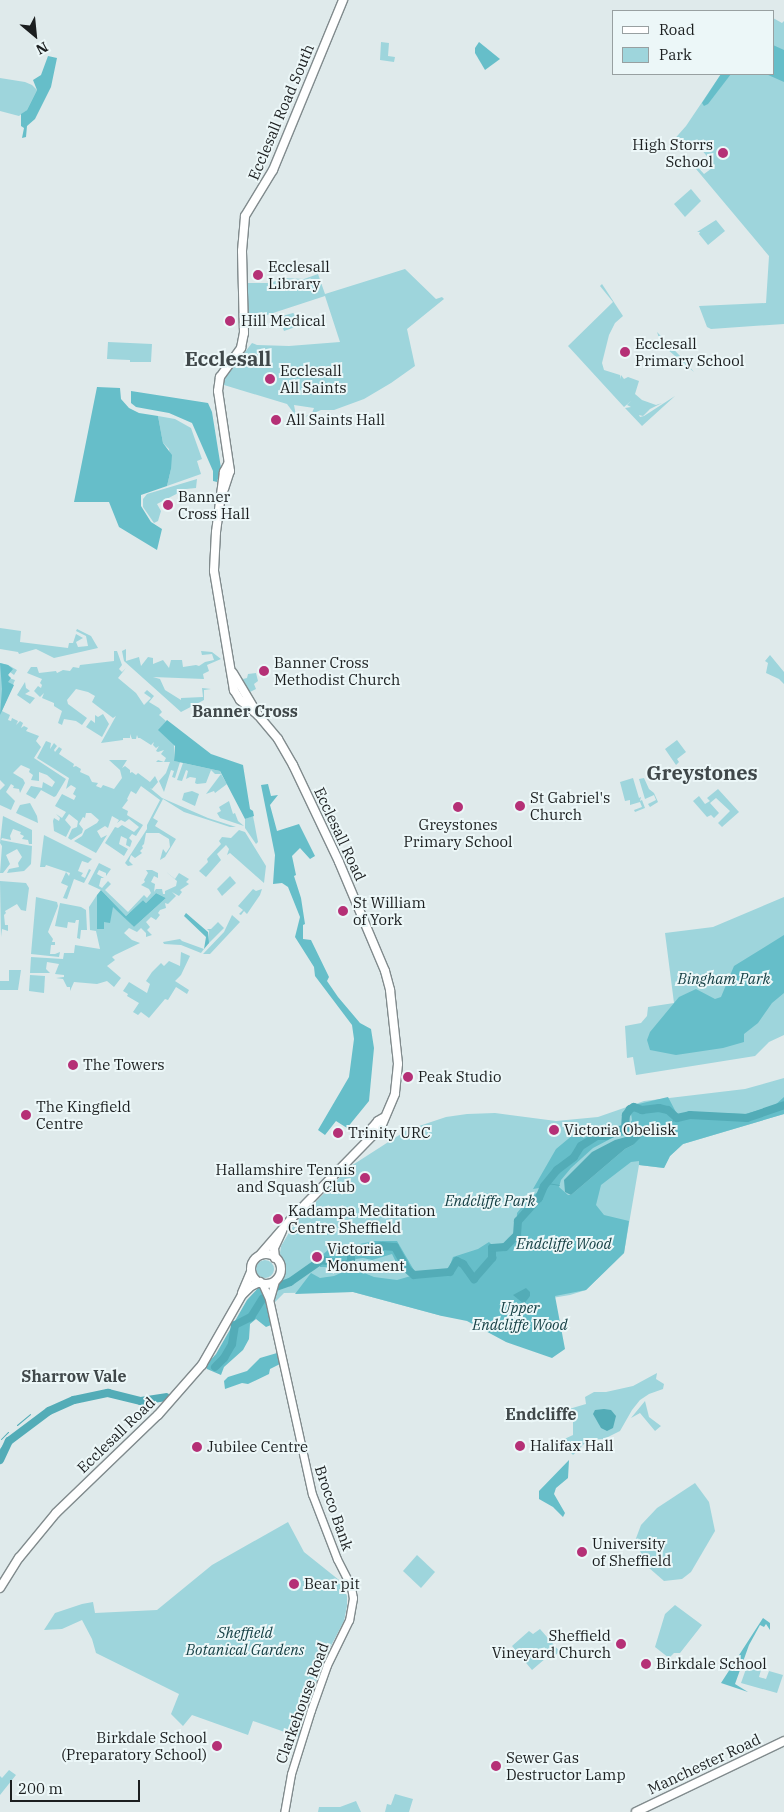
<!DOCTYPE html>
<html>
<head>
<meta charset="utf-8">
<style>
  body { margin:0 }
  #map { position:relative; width:784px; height:1812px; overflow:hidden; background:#dfeaeb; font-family:"IBM Plex Serif",serif }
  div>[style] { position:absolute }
  .green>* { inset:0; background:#9ed5dc }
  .round { border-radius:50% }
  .forest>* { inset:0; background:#66bec9 }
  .water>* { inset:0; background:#53acb7 }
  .stream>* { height:1px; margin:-0.5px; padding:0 0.5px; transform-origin:0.5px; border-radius:0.5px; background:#53acb7 }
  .river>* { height:8px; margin:-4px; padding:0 4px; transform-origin:4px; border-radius:4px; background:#53acb7 }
  .roads { filter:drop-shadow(1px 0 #818b8d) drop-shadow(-1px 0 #818b8d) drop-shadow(0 1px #818b8d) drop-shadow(0 -1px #818b8d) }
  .secondary>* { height:7px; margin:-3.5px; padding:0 3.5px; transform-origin:3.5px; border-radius:3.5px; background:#fff }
  .primary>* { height:8px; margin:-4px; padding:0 4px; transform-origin:4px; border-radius:4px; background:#fff }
  .primary>.ring { margin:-4px; padding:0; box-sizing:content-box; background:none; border:8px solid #fff; border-radius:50% }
  .dots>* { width:14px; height:14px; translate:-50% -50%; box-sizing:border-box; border:2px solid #ecf7f8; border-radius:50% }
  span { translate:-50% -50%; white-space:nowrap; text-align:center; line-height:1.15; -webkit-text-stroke:4px #ecf7f8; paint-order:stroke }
  .street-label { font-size:15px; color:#1b1e1f }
  .poi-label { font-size:15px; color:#1b1e1f }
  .right { translate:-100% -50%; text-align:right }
  .left { translate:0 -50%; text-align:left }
  .park-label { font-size:15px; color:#123d42; font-style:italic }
  .neighbourhood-label { font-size:16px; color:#40484a; font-weight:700 }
  .district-label { font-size:20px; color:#40484a; font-weight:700 }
  .legend { position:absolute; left:612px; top:10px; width:162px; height:65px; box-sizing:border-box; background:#ecf7f8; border:1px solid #98a0a1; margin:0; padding:6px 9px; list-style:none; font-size:15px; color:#1b1e1f }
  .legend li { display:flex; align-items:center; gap:10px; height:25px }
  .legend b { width:25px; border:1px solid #98a0a1 }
  .north { position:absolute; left:10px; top:10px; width:50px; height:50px; -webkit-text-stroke:4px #ecf7f8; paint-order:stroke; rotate:152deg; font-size:14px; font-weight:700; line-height:20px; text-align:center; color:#1b1e1f }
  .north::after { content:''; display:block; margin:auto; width:18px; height:22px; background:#1b1e1f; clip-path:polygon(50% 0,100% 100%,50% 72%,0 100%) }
  .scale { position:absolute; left:10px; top:1780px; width:130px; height:22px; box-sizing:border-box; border:2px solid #1b1e1f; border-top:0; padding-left:6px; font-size:15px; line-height:18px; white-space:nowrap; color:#1b1e1f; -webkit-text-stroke:4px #ecf7f8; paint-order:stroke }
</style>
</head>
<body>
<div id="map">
  <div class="green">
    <i style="clip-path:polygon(773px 18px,782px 23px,784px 21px,784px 324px,711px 329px,707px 327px,699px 306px,766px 303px,769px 256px,691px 163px,693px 162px,704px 174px,715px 166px,696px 143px,689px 143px,687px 147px,671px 143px,686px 126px,721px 74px,773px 74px)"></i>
    <i style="clip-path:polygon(381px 42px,389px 43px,388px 56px,395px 57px,394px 62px,380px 60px)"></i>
    <i style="clip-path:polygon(0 78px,25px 82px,32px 85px,37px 90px,27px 110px,19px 116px,0 111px)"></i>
    <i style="clip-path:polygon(691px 189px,701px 201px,685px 217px,674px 204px)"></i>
    <i style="clip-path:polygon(716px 220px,725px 231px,708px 245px,699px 234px,700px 232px,697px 232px)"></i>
    <i style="clip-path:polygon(405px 269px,436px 299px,442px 297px,444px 299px,407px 329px,415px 366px,391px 383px,364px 399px,334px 410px,321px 410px,298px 420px,312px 413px,314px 408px,294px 405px,296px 416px,287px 404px,224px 385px,224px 379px,252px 343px,257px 345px,289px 346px,340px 342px,325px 296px,249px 321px,246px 283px,270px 283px,284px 278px,304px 279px,318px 274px,325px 294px)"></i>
    <i style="clip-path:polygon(602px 284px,623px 316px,615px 323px,609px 335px,602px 363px,604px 370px,620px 375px,620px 379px,621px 375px,624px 379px,628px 377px,639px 381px,635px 394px,642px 400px,656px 405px,662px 403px,650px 409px,643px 416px,639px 415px,640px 417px,644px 416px,675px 396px,642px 426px,625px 408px,631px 407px,627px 405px,631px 401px,624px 407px,568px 346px,613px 302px,600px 286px)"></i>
    <i style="clip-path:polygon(293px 313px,298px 316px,289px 318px,287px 323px,293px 326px,299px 319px,301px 325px,284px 331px,279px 317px)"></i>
    <i style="clip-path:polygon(657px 332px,682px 358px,694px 372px,661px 344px)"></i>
    <i style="clip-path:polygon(108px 342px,152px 344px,151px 362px,130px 362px,130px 351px,130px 360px,107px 359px)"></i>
    <i style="clip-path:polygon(158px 416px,175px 419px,191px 428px,202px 459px,197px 461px,201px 474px,167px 486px,171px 469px,169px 449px,163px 443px)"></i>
    <i style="clip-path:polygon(197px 479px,196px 488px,186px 489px,157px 504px,161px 511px,158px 521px,154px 523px,143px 507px,143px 499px,147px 494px)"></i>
    <i style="clip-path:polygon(0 628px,21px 631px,20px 642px,68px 648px,69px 643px,73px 643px,76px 634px,83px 638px,76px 642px,78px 647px,88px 646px,86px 636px,76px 631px,77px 629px,91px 636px,98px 648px,54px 658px,36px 649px,19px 654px,18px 652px,0 649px)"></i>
    <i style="clip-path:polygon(126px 649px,126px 661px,139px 657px,141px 666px,148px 657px,153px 658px,153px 664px,163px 660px,169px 668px,171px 660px,182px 660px,183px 667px,196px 665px,199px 666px,205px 662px,214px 660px,212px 654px,202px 655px,201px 651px,212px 652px,221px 659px,207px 665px,209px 671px,203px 674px,204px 679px,153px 677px,160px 679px,165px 690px,181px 700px,181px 698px,203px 697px,202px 688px,211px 689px,204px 690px,204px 700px,181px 712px,124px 661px,122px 651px)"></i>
    <i style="clip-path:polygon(114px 651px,117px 651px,122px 665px,119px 669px,122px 672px,126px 668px,118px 678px,136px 693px,144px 705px,151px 698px,144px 693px,147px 690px,154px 696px,149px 702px,159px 708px,162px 712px,159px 715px,166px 721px,159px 730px,174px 744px,174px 761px,180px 762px,175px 778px,172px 777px,174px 771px,171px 770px,164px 792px,159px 781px,166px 773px,170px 762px,156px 762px,158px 760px,164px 762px,166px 758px,161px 754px,164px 750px,158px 752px,156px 751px,159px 746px,156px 748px,153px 745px,154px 742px,151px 745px,140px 738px,138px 738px,137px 735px,136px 739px,132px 739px,130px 734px,130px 738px,123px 738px,123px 740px,101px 743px,116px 716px,113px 718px,92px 702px,95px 696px,88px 692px,76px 689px,67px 700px,68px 704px,87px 718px,82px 725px,76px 721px,64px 719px,62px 725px,58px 723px,62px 711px,54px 706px,54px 703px,42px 698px,44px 693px,40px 697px,34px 691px,38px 686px,41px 688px,42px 685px,40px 683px,42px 679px,27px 673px,31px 667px,37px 667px,39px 673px,56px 671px,57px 673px,63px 670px,70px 671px,73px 667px,79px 668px,80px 665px,114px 661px)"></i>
    <i style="clip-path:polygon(770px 655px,784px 672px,784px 684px,779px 679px,766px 673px,768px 663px,765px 661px)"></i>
    <i style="clip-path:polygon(0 663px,8px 665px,17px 670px,14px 675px,10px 672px,8px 674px,9px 678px,15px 680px,2px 711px,10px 715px,8px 720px,11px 721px,12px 718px,18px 721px,16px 725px,20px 721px,23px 723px,21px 728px,24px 726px,28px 728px,26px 731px,39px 736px,36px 741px,41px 747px,34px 758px,66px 779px,56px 796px,54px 797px,41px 790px,35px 799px,26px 794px,31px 786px,42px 788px,43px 782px,52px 787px,55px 782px,47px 775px,39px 772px,39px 781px,31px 780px,33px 775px,29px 772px,30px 769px,21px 765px,13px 773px,23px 779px,25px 783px,20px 793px,19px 789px,13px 788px,14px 786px,11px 784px,6px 792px,15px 801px,11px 810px,0 805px,0 790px,5px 785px,0 780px)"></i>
    <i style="clip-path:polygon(256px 673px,258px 681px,254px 684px,256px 689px,248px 693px,240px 676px,243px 679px,247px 678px,248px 674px)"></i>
    <i style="clip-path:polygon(25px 682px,26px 688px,30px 691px,25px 694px,35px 698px,30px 704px,17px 695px)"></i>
    <i style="clip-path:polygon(103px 714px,109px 724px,102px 737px,86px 727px,91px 720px,95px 723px,95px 715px,98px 717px)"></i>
    <i style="clip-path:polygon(677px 740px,686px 752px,677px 759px,679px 762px,676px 765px,665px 749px)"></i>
    <i style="clip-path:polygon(46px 741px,51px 743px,50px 749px,54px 743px,57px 746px,54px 750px,55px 752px,59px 747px,62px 749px,59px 754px,74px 764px,73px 767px,76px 766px,81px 769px,80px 772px,89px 776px,92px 782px,98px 783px,96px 786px,101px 788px,103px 785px,114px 789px,122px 778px,120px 770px,109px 760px,127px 760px,122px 768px,125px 766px,130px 770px,130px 773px,132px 772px,136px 775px,138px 773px,150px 782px,155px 776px,158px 782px,152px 789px,150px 788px,162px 798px,208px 818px,236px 827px,230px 827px,184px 812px,163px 799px,153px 818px,158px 821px,155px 826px,176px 839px,165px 857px,160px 860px,163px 849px,166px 853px,170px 847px,169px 839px,159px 833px,146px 833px,144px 844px,142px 846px,143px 848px,140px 851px,142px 853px,135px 858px,131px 855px,129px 861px,133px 865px,128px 866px,125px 863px,147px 829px,147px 825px,160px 800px,141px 786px,136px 794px,131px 791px,127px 799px,128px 800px,122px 808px,128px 811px,127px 815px,143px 825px,136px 836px,132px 834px,129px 838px,132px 841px,130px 847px,126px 845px,127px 839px,121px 836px,119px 844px,128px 849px,124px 856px,105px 843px,115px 827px,118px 828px,122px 825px,134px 832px,139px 827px,129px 819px,125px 822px,121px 820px,117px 823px,119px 820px,112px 816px,108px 828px,105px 826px,97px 831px,101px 838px,107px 835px,96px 853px,74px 841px,82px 836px,85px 830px,97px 823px,99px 820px,91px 813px,86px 813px,85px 818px,83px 817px,79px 824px,83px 829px,82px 833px,71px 840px,68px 838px,72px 829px,77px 827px,78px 821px,69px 814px,65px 820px,71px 827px,66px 837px,54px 831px,53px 821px,54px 818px,59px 821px,60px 818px,56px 814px,62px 818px,66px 812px,55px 806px,62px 794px,74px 800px,76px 796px,73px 794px,76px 788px,71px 785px,66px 789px,69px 778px,37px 758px)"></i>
    <i style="clip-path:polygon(183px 763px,220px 771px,221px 774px,215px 774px,211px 770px,206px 783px,197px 784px,195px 783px,196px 778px,190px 777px,186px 779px,188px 771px,186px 770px,182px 781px,177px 780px)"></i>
    <i style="clip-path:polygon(221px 774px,227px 784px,215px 793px,214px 791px,206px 794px)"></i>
    <i style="clip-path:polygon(633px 778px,639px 798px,641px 797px,640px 801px,642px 800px,645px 808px,635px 812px,634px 810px,642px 807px,640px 802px,630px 805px,630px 800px,625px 801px,620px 782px)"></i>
    <i style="clip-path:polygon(644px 778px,649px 789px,654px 793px,658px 802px,650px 807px,648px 804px,656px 800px,654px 795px,645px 799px,639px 779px)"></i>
    <i style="clip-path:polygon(718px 789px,739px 812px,722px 827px,718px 823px,730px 811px,716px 798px,710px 803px,719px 813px,714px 818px,711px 815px,707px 817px,693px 801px,699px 796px,705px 804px,710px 801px,707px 798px)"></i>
    <i style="clip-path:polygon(192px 791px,199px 794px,195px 806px,182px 800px,184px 793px)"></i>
    <i style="clip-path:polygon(229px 801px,233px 814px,235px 813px,238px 821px,244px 826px,220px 818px,217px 813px,221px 811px,219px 807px)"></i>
    <i style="clip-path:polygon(30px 803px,37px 816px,38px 823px,16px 813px,20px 805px)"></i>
    <i style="clip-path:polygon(3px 816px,32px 830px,32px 844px,29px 844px,28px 840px,22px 839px,24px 836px,20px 834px,21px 832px,13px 829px,10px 836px,11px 840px,2px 838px,1px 840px,32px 846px,31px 864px,24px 871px,7px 873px,9px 869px,19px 867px,18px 863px,22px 857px,17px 849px,6px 855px,10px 864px,3px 873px,0 873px,2px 846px,0 843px)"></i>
    <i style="clip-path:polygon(253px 816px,258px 842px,256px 844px,245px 828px,245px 819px)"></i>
    <i style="clip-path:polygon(239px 830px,245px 832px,266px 866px,264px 883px,230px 853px,227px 855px,229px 849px,226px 845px,217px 854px,221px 860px,206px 877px,199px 871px,208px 862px,207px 859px,221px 844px,219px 841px,222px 837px,231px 838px)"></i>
    <i style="clip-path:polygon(44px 835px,92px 859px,88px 863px,82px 861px,78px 871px,83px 873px,81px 876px,85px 878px,89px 869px,91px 870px,84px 883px,74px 879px,67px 899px,63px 898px,68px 886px,61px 883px,66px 872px,69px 876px,70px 873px,46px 865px,45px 867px,40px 867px)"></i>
    <i style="clip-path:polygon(99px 863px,111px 869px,106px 876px,106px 873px,99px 870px,97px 874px,104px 878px,101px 878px,99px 886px,102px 888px,108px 881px,111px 884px,105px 890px,128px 912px,144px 895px,147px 898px,151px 893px,149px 889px,141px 885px,145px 882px,144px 880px,148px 873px,146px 870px,152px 870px,158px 873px,158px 878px,154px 876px,151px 882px,155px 884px,154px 892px,156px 889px,162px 889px,163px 894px,165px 894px,165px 891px,176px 886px,177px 881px,165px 871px,175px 879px,179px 873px,189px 879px,186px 882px,189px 884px,180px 890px,182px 892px,179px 896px,172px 892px,176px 896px,168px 904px,165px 903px,166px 908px,160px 910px,158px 913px,160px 915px,156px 920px,151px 917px,146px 922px,150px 927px,147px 930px,152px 935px,146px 937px,146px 933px,141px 928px,137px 932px,129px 928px,124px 933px,132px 940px,140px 943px,115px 955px,112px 957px,115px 960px,107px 966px,121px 978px,114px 987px,107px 981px,97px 984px,74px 982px,70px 991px,70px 987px,67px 987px,63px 979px,56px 978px,64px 977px,64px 975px,55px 974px,59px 964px,47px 962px,46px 969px,50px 973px,30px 973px,31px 957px,63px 959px,64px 953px,74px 953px,75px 945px,100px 949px,96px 931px,90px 930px,89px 907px,97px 895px,97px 929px,103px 929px,104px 922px,113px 906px,134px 927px,166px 898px,156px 893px,146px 903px,143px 900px,126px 916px,101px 890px,88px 884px)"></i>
    <i style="clip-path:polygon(230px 876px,236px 883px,222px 896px,217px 889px)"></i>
    <i style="clip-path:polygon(0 881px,26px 883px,29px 888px,26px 911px,21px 910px,17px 904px,5px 911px,6px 913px,4px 915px,5px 925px,8px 925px,8px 931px,2px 929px,1px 937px)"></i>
    <i style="clip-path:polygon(253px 889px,256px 891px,262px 889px,260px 895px,247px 914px,244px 911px,241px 915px,239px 914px,243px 910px,238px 906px)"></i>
    <i style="clip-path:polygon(36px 897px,57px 902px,58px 906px,48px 932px,53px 939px,52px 942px,55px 942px,55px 945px,51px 945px,50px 954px,55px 954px,60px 952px,59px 957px,31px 954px)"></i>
    <i style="clip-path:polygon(784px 897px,784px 1035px,769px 1042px,755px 1056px,636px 1075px,633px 1057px,627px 1058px,625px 1026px,641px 1023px,647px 1016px,648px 1007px,674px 1003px,665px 933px,713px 927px)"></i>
    <i style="clip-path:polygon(60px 903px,81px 907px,86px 910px,87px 930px,81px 930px,80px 939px,77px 938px,79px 920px,76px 920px,75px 923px,68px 922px,67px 928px,55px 926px)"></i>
    <i style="clip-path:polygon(232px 915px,240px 922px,210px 954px,203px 954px,224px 932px)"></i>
    <i style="clip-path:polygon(218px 922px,224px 928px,208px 944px,209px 931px,207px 929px,211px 929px)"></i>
    <i style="clip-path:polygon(180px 939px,182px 941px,204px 949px,201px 953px,181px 945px,164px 944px,163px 942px)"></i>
    <i style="clip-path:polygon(181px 952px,190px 956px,181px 975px,175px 981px,189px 990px,187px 994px,176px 987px,168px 1000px,165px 999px,149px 1018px,141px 1012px,138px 1015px,133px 1012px,139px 1003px,127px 996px,128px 994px,123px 991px,129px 982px,147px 993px,150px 984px,146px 981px,152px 972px,161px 963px,164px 966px,169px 961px,180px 966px)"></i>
    <i style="clip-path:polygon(9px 970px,21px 970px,18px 990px,0 990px,0 981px,9px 981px)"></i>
    <i style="clip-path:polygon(30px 975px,45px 976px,44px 993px,29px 991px)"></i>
    <i style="clip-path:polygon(784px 1078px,784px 1114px,683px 1144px,670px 1156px,664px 1168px,639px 1165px,624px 1253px,586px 1290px,570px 1295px,442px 1316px,353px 1292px,284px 1293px,274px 1303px,275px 1285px,283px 1275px,280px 1253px,281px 1246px,295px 1223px,351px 1166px,407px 1130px,446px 1117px,467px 1114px,495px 1113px,556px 1121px,598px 1117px,644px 1101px,745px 1089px)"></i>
    <i class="round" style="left:256px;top:1260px;width:18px;height:18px"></i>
    <i style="clip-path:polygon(657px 1373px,656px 1379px,664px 1384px,663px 1389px,649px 1394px,640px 1400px,632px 1410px,620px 1431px,604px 1439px,588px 1440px,573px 1455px,560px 1441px,573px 1435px,573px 1421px,565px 1414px,569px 1409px,586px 1404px,585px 1397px,594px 1392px,606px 1392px,633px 1386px)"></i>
    <i style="clip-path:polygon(645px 1401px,649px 1417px,661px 1426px,655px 1431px,640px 1413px,631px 1418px)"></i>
    <i style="clip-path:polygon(695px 1483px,709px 1502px,715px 1531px,691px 1572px,682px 1579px,664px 1581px,648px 1567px,635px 1541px,641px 1525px,657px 1508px)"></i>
    <i style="clip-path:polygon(288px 1522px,304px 1552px,339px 1580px,347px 1596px,347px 1606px,344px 1621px,322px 1663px,310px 1702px,304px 1705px,297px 1722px,298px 1730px,301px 1732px,299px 1737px,253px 1721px,248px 1735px,192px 1715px,183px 1726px,171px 1714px,179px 1694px,96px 1653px,92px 1639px,82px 1620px,62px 1629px,44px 1630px,55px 1613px,82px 1604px,93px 1602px,95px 1613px,157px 1610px,212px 1565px)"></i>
    <i style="clip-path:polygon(417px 1555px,435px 1572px,421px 1588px,403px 1571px)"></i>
    <i style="clip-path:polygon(675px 1605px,702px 1625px,680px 1653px,674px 1653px,669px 1658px,655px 1647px,665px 1614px)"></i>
    <i style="clip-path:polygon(540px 1629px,560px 1652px,555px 1655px,553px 1652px,532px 1670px,512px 1646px,529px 1631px,533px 1634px)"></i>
    <i style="clip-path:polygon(747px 1666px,761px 1670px,759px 1677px,766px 1679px,769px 1671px,783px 1675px,777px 1693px,741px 1683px)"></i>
    <i style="clip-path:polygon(9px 1770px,16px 1775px,0 1795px,0 1776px,2px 1778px)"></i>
    <i style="clip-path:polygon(395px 1794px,413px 1799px,409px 1812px,385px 1812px,387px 1804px,391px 1805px)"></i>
    <i style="clip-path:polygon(356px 1801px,361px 1812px,318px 1812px,319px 1807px,340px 1807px)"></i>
  </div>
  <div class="forest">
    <i style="clip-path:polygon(479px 42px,500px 59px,485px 70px,475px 53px,475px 48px)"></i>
    <i style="clip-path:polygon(773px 45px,784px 50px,784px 82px,766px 74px,773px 74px)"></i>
    <i style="clip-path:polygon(48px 56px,57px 58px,51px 87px,35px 119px,27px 126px,26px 137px,22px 138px,24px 128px,21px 126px,21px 114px,27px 110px,37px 90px,33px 80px,41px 75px)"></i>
    <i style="clip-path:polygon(721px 74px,731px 74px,708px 104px,704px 106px,702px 103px)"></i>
    <i style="clip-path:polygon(97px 387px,120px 388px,121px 399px,129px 408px,139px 413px,158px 416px,163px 443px,172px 455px,171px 469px,167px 486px,141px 495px,141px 506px,151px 522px,162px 529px,157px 550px,119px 527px,109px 502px,74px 502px)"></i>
    <i style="clip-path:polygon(131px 391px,208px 403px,212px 412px,221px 468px,217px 482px,213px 481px,213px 471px,192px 423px,169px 413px,136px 407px,131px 403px)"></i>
    <i style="clip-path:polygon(0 663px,8px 665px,13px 669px,8px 675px,11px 678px,8px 682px,14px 685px,0 715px,2px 689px)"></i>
    <i style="clip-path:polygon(167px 720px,211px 754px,243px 765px,250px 809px,253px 811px,254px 816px,245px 819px,220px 771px,174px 761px,175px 746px,158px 730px)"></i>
    <i style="clip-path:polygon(268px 784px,271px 796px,278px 795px,270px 805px,277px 831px,299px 824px,315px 856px,310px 859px,300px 848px,292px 856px,296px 875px,294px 876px,301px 898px,305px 924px,303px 925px,303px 939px,311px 940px,329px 977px,327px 981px,338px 997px,360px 1023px,371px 1029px,374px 1048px,369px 1101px,347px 1128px,336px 1121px,325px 1135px,318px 1130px,349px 1077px,354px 1039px,352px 1025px,315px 976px,314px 967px,295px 937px,300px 917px,288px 887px,282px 883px,273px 884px,275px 855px,261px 785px)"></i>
    <i style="clip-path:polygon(101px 890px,126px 916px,143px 900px,146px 903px,156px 893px,166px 898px,134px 927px,113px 907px,110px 923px,104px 922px,104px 929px,97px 929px,97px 895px)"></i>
    <i style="clip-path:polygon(186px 913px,208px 932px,209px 943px,204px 949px,206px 937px,184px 916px)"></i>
    <i style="clip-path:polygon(784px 935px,784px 993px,772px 1003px,758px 1023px,744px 1034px,744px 1042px,723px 1048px,676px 1055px,650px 1050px,647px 1040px,650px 1032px,679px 997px,696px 989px,715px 999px,721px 997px,734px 966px)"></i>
    <i style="clip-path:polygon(evenodd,668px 1097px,678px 1116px,691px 1112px,745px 1114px,774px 1106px,784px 1097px,784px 1114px,683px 1144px,670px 1156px,664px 1168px,639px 1165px,639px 1161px,631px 1162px,601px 1185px,596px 1205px,604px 1215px,629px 1221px,624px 1253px,586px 1290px,555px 1296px,565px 1349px,552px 1358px,506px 1342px,467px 1321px,442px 1316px,353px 1292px,295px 1294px,311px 1273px,320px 1278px,334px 1276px,352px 1268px,374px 1277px,397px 1280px,411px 1276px,399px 1268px,392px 1254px,372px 1260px,363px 1258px,356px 1259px,348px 1267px,320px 1267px,319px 1258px,328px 1250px,375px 1241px,397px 1241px,415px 1272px,421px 1272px,448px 1271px,453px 1257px,478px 1249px,489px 1242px,493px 1246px,505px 1246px,516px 1235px,517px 1213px,528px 1199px,545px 1187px,533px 1189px,556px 1149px,580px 1129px,583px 1138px,593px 1134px,627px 1129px,632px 1120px,630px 1106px,668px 1097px,639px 1133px,633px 1145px,625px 1149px,571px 1195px,568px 1195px,559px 1187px,561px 1180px,571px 1168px,593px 1148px,614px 1137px,639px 1133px)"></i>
    <i style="clip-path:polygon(259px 1287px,263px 1291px,271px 1325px,266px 1327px,256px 1319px,250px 1324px,249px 1339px,243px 1350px,224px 1367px,221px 1375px,207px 1369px,205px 1366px,216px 1354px,247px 1300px)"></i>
    <i style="clip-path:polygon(277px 1353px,280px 1364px,270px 1369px,269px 1374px,248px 1384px,242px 1383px,225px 1389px,224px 1381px,228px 1377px,247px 1371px,260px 1358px)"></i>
    <i style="clip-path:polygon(49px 1410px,51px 1411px,7px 1447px,0 1463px,0 1449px,8px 1439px)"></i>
    <i style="clip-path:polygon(569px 1460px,568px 1478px,556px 1488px,554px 1494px,565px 1513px,563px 1517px,553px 1507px,539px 1499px,539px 1491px)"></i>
    <i style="clip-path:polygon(763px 1618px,770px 1623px,770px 1630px,766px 1624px,764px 1627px,760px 1625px,749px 1645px,735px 1684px,748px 1692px,721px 1683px)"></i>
  </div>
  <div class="water">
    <i style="clip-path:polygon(640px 1133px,642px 1136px,633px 1145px,625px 1149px,571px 1195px,565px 1192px,564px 1180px,592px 1152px,615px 1140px)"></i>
    <i style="clip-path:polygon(526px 1288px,530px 1292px,530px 1296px,524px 1304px,513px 1295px)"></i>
    <i style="clip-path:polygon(604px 1409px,611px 1410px,616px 1416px,613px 1428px,607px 1431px,601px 1428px,593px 1414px,595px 1410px)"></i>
  </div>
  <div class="stream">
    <i style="left:672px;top:1121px;width:6px;rotate:-31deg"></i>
    <i style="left:547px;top:1183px;width:12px;rotate:9deg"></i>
    <i style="left:17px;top:1425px;width:17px;rotate:-40deg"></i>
    <i style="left:1px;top:1439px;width:10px;rotate:-45deg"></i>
  </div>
  <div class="river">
    <i style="left:276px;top:1287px;width:15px;rotate:-20deg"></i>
    <i style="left:290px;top:1282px;width:39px;rotate:-35deg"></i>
    <i style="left:322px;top:1260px;width:25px;rotate:12deg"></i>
    <i style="left:346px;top:1265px;width:6px;rotate:-31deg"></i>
    <i style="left:351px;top:1262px;width:10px;rotate:-90deg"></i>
    <i style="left:351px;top:1252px;width:32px;rotate:-11deg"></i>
    <i style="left:382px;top:1246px;width:13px;rotate:4deg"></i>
    <i style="left:395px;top:1247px;width:25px;rotate:61deg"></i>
    <i style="left:407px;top:1269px;width:9px;rotate:41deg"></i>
    <i style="left:414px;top:1275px;width:36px;rotate:-5deg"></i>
    <i style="left:450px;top:1272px;width:13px;rotate:-58deg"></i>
    <i style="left:457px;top:1261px;width:7px;rotate:27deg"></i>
    <i style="left:463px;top:1264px;width:19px;rotate:54deg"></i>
    <i style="left:474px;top:1279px;width:28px;rotate:-49deg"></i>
    <i style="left:492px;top:1258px;width:10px;rotate:-90deg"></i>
    <i style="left:492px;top:1248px;width:13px;rotate:-4deg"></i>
    <i style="left:505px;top:1247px;width:17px;rotate:-45deg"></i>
    <i style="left:517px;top:1235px;width:14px;rotate:-86deg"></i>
    <i style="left:518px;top:1221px;width:31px;rotate:-48deg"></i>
    <i style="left:539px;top:1198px;width:13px;rotate:-67deg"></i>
    <i style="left:544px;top:1186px;width:21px;rotate:-51deg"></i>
    <i style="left:557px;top:1170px;width:21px;rotate:-37deg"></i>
    <i style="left:574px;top:1157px;width:13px;rotate:-58deg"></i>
    <i style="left:581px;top:1146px;width:19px;rotate:-32deg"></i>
    <i style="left:597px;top:1136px;width:9px"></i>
    <i style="left:606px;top:1136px;width:21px;rotate:-23deg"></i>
    <i style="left:625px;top:1128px;width:13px;rotate:-86deg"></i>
    <i style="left:626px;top:1115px;width:7px;rotate:-56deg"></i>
    <i style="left:630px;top:1109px;width:4px;rotate:-27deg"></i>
    <i style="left:634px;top:1107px;width:9px;rotate:21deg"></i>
    <i style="left:642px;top:1110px;width:17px;rotate:-7deg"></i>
    <i style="left:659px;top:1108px;width:9px;rotate:13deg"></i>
    <i style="left:668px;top:1110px;width:12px;rotate:42deg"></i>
    <i style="left:677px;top:1118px;width:13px;rotate:-13deg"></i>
    <i style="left:690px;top:1115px;width:57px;rotate:3deg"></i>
    <i style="left:747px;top:1118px;width:39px;rotate:-19deg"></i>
    <i style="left:215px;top:1367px;width:13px;rotate:-45deg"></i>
    <i style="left:224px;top:1358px;width:16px;rotate:-60deg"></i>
    <i style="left:232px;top:1344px;width:19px;rotate:-81deg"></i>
    <i style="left:235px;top:1325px;width:18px;rotate:-27deg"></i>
    <i style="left:251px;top:1317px;width:22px;rotate:-58deg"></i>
    <i style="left:0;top:1460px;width:21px;rotate:-65deg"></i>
    <i style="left:9px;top:1441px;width:50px;rotate:-36.9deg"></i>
    <i style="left:49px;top:1411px;width:27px;rotate:-24deg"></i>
    <i style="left:74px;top:1400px;width:35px;rotate:-12deg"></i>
    <i style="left:108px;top:1393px;width:34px;rotate:14deg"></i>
    <i style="left:141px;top:1401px;width:25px;rotate:-9deg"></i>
  </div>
  <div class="roads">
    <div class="secondary">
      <i style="left:262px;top:1283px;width:17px;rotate:66deg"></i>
      <i style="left:269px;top:1299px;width:200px;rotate:77.6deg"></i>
      <i style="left:312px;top:1494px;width:70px;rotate:69deg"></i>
      <i style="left:337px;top:1559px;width:31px;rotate:63deg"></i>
      <i style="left:351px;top:1587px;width:11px;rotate:80deg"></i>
      <i style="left:353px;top:1598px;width:22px;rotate:100deg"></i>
      <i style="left:349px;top:1620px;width:50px;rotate:116.1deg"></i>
      <i style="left:327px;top:1665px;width:48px;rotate:109.6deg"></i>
      <i style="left:311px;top:1710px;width:67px;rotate:107.4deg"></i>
      <i style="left:291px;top:1774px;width:39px;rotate:100deg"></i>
      <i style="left:270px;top:1298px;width:19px;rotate:-74deg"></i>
    </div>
    <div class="primary">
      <i style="left:228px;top:464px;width:9px;rotate:117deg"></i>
      <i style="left:224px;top:472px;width:61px;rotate:97.6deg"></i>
      <i style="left:216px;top:532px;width:39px;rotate:93deg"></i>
      <i style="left:214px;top:571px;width:121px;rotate:80.5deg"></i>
      <i style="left:234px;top:690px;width:12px;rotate:59deg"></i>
      <i style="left:240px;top:700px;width:23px;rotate:40deg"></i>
      <i style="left:224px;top:489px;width:19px;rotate:-72deg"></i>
      <i style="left:230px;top:471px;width:81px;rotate:-98.5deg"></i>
      <i style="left:218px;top:391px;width:14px;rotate:-82deg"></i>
      <i style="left:220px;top:377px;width:36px;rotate:-54deg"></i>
      <i style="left:241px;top:348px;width:15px;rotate:-79deg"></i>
      <i style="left:244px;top:333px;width:82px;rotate:-91.4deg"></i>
      <i style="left:242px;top:251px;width:35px;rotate:-85deg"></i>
      <i style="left:245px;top:216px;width:54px;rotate:-58.7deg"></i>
      <i style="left:273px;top:170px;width:184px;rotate:-67.6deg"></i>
      <i style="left:233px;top:673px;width:49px;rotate:59.2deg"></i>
      <i style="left:258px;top:715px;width:31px;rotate:50deg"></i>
      <i style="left:278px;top:739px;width:30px;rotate:60deg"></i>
      <i style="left:293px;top:765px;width:107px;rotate:64.6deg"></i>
      <i style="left:339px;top:862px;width:118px;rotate:67.1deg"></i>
      <i style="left:385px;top:971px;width:20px;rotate:75deg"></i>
      <i style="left:390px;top:990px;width:74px;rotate:83.8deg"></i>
      <i style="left:398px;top:1064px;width:30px;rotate:96deg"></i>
      <i style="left:395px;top:1094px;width:36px;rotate:113deg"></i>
      <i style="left:381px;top:1127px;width:127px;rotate:134.4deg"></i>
      <i style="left:292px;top:1218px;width:49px;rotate:130.9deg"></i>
      <i style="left:367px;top:1139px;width:12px;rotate:-66deg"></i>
      <i style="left:372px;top:1128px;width:9px;rotate:-49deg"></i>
      <i style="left:378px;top:1121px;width:6px;rotate:-31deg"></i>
      <i class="ring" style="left:251px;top:1254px;width:22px;height:22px"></i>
      <i style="left:275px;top:1258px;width:10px;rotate:-96deg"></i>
      <i style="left:274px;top:1248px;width:19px;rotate:-65deg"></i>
      <i style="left:242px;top:1293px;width:23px;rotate:-67deg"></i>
      <i style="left:0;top:1588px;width:36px;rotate:-58deg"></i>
      <i style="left:19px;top:1558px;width:58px;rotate:-50.6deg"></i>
      <i style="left:56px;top:1513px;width:141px;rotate:-43.9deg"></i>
      <i style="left:158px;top:1415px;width:67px;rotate:-48.7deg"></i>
      <i style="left:202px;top:1365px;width:81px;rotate:-60.3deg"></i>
      <i style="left:242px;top:1295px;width:13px;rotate:-45deg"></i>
      <i style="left:251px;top:1286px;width:10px;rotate:-24deg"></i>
      <i style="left:636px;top:1812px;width:164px;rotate:-25.6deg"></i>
    </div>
  </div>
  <div class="dots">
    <i style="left:723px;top:153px;background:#b53076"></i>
    <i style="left:258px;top:275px;background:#b53076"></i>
    <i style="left:230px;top:321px;background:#b53076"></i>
    <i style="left:625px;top:352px;background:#b53076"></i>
    <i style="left:270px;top:379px;background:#b53076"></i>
    <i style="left:276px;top:420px;background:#b53076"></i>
    <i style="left:168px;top:505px;background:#b53076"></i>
    <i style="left:264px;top:671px;background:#b53076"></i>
    <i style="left:520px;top:806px;background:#b53076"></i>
    <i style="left:458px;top:807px;background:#b53076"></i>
    <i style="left:343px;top:911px;background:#b53076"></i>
    <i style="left:73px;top:1065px;background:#b53076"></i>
    <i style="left:408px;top:1077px;background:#b53076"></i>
    <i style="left:26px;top:1115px;background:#b53076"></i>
    <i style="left:554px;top:1130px;background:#b53076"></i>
    <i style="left:338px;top:1133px;background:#b53076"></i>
    <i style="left:365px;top:1178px;background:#b53076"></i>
    <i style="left:278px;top:1219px;background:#b53076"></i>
    <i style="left:317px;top:1257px;background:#b53076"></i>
    <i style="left:520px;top:1446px;background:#b53076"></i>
    <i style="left:197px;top:1447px;background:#b53076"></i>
    <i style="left:582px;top:1552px;background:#b53076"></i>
    <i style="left:294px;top:1584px;background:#b53076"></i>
    <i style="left:621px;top:1644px;background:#b53076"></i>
    <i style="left:646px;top:1664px;background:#b53076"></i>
    <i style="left:217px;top:1746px;background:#b53076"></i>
    <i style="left:496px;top:1766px;background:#b53076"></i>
  </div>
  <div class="street-label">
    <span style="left:281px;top:112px;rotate:-67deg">Ecclesall Road South</span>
    <span style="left:340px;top:834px;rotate:65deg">Ecclesall Road</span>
    <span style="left:116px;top:1435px;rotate:-44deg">Ecclesall Road</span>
    <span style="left:334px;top:1508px;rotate:71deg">Brocco Bank</span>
    <span style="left:302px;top:1703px;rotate:-70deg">Clarkehouse Road</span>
    <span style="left:704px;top:1764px;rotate:-25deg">Manchester Road</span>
  </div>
  <div class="poi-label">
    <span class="right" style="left:713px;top:153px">High Storrs<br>School</span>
    <span class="left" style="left:268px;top:275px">Ecclesall<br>Library</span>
    <span class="left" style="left:241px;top:321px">Hill Medical</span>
    <span class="left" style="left:635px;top:352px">Ecclesall<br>Primary School</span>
    <span class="left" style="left:280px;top:379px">Ecclesall<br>All Saints</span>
    <span class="left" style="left:286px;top:420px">All Saints Hall</span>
    <span class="left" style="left:178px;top:505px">Banner<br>Cross Hall</span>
    <span class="left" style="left:274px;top:671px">Banner Cross<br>Methodist Church</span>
    <span class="left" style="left:530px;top:806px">St Gabriel's<br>Church</span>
    <span style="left:458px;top:833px">Greystones<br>Primary School</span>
    <span class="left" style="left:353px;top:911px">St William<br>of York</span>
    <span class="left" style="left:83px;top:1065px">The Towers</span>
    <span class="left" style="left:418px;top:1077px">Peak Studio</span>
    <span class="left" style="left:36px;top:1115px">The Kingfield<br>Centre</span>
    <span class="left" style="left:564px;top:1130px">Victoria Obelisk</span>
    <span class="left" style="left:348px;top:1133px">Trinity URC</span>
    <span class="right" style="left:355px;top:1178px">Hallamshire Tennis<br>and Squash Club</span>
    <span class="left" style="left:288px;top:1219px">Kadampa Meditation<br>Centre Sheffield</span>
    <span class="left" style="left:327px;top:1257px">Victoria<br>Monument</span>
    <span class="left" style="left:530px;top:1446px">Halifax Hall</span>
    <span class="left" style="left:207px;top:1447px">Jubilee Centre</span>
    <span class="left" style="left:592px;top:1552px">University<br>of Sheffield</span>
    <span class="left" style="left:304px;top:1584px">Bear pit</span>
    <span class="right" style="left:611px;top:1644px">Sheffield<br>Vineyard Church</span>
    <span class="left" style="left:656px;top:1664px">Birkdale School</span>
    <span class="right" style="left:207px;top:1746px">Birkdale School<br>(Preparatory School)</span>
    <span class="left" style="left:506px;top:1766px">Sewer Gas<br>Destructor Lamp</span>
  </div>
  <div class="park-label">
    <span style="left:724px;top:979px">Bingham Park</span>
    <span style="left:490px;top:1201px">Endcliffe Park</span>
    <span style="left:564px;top:1244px">Endcliffe Wood</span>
    <span style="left:520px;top:1316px">Upper<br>Endcliffe Wood</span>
    <span style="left:245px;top:1641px">Sheffield<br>Botanical Gardens</span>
  </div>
  <div class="neighbourhood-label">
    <span style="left:245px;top:711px">Banner Cross</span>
    <span style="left:74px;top:1376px">Sharrow Vale</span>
    <span style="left:541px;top:1414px">Endcliffe</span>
  </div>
  <div class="district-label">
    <span style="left:228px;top:358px">Ecclesall</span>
    <span style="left:702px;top:772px">Greystones</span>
  </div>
  <ul class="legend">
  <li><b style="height:6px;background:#fff"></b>Road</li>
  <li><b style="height:14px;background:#9ed5dc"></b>Park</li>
  </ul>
  <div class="north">N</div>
  <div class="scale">200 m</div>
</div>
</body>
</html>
